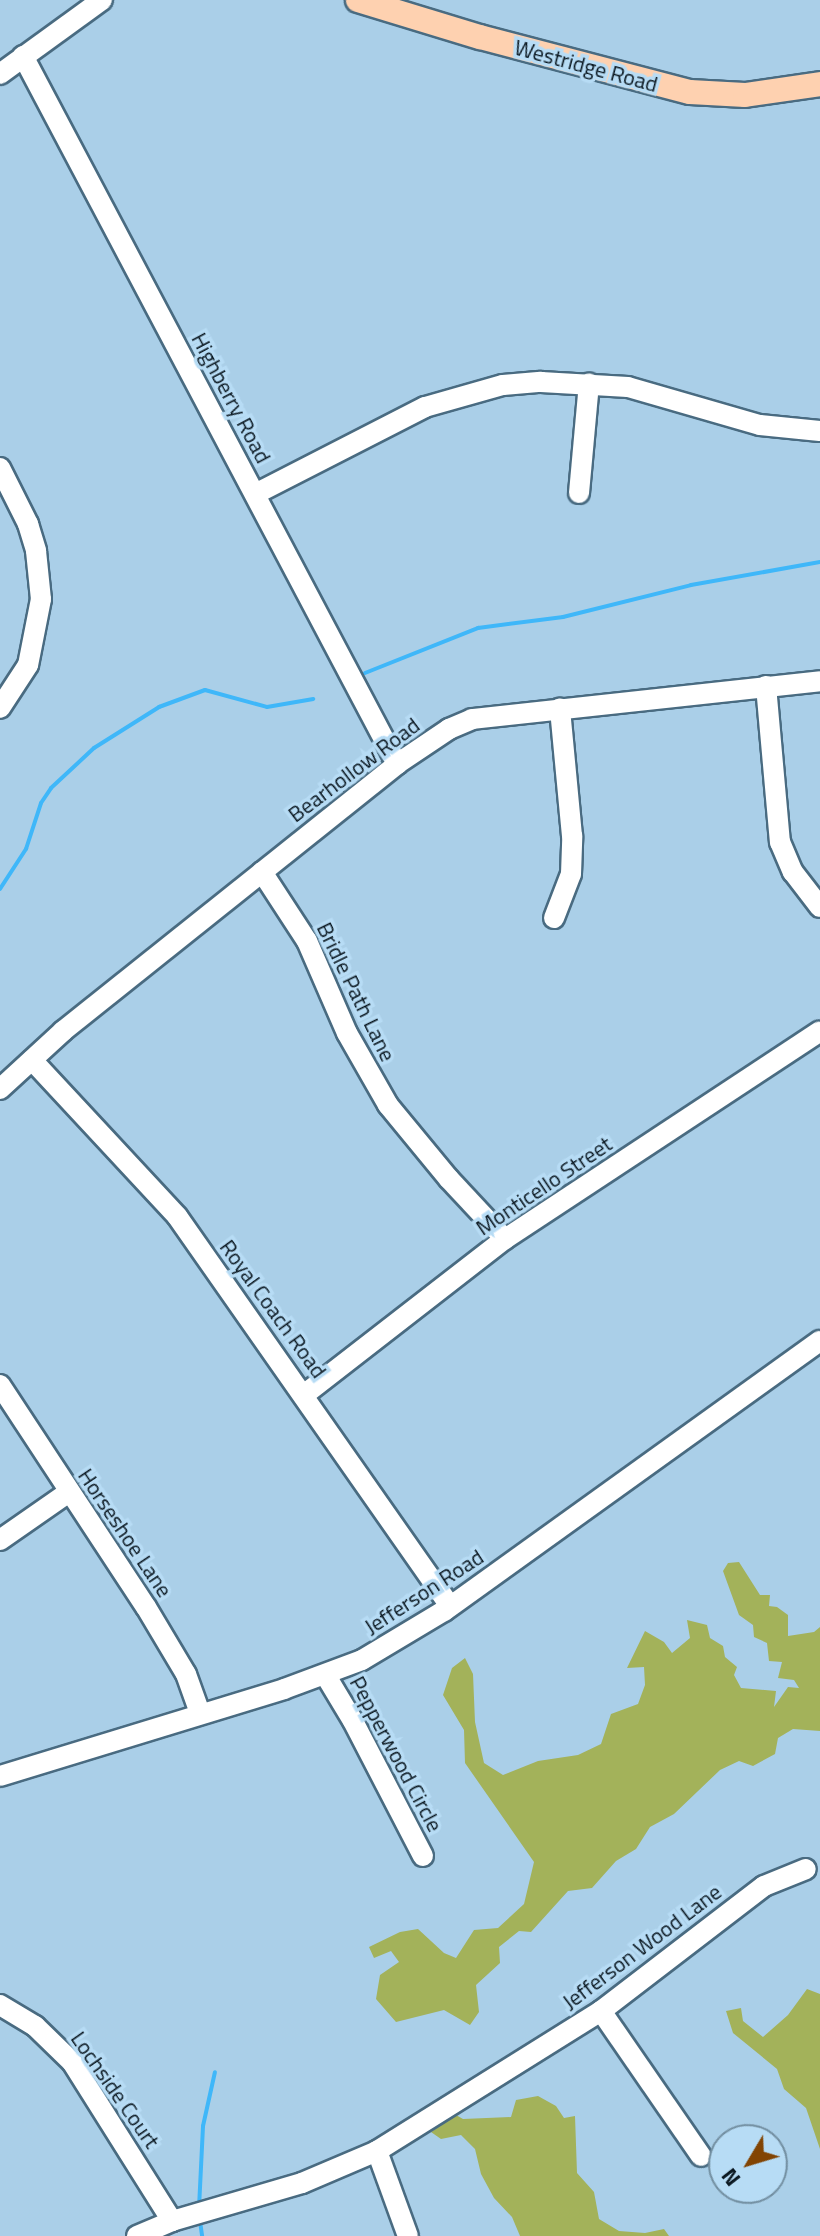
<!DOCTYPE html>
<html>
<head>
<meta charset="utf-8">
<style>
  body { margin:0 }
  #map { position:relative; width:820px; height:2236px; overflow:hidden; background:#aacfe8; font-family:"Titillium Web",sans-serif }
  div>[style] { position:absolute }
  .green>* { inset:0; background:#a3b25a }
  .stream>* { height:4px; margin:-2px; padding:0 2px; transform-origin:2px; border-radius:2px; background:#3fb7f9 }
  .roads { filter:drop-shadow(2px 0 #496b81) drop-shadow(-2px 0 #496b81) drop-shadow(0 2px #496b81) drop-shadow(0 -2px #496b81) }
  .minor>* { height:20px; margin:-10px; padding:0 10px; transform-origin:10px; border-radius:10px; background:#fff }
  .major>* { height:24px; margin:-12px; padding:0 12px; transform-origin:12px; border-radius:12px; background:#fed1b0 }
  span { translate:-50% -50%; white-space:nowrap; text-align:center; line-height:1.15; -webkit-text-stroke:7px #b7dcf5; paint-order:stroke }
  .street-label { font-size:22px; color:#0b1821 }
  .north { position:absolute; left:708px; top:2124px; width:80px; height:80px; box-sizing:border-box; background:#b7dcf5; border:2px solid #728ea0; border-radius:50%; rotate:232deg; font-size:22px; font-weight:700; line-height:32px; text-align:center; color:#0b1821 }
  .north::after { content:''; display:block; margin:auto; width:28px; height:36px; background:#824403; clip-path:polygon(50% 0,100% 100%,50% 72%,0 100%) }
</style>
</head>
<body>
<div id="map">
  <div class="green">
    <i style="clip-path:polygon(739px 1562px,760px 1595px,770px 1595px,769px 1606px,777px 1607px,788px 1615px,788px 1636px,814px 1632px,820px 1627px,820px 1731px,793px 1729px,778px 1738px,775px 1754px,753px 1766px,739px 1761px,720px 1770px,674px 1814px,650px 1827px,636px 1849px,616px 1861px,592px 1888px,568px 1891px,531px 1932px,519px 1931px,499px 1947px,500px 1963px,476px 1985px,479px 2012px,470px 2025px,444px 2010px,396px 2022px,376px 1999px,380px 1975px,399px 1962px,391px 1951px,374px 1958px,369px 1947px,400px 1932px,418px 1929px,444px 1953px,456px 1958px,474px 1930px,498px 1928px,524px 1904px,534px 1862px,465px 1763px,464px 1730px,443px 1695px,452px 1668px,465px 1658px,473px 1674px,475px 1722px,484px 1763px,503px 1775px,538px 1761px,578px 1755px,601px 1744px,611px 1714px,638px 1704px,645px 1685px,644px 1667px,627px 1668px,645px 1631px,664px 1642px,672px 1653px,690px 1638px,687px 1620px,707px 1625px,710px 1638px,723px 1646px,725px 1657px,737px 1667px,734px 1675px,741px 1688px,776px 1691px,774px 1707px,788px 1687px,799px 1688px,794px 1680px,778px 1678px,782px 1662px,769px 1661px,767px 1643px,754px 1637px,753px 1625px,739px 1615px,723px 1571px,728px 1563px)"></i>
    <i style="clip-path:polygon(807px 1989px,820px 1994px,820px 2149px,806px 2108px,784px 2089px,777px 2069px,733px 2033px,726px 2011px,741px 2008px,743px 2021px,763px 2037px,788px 2015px)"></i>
    <i style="clip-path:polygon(538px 2096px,556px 2106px,564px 2118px,575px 2116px,577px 2173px,594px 2192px,599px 2219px,619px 2231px,645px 2233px,664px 2229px,669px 2236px,520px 2236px,512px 2217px,494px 2198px,481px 2174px,475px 2149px,461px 2135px,441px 2139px,431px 2132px,456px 2115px,463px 2119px,511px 2117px,516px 2100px)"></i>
  </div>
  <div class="stream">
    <i style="left:365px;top:673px;width:122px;rotate:-21.7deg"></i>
    <i style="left:478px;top:628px;width:86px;rotate:-7.4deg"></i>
    <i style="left:563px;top:617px;width:132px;rotate:-14deg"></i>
    <i style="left:691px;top:585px;width:131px;rotate:-10.1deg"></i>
    <i style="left:0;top:889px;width:48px;rotate:-57deg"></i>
    <i style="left:26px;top:849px;width:48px;rotate:-71.9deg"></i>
    <i style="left:41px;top:803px;width:18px;rotate:-56deg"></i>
    <i style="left:51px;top:788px;width:59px;rotate:-42.9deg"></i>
    <i style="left:94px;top:748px;width:77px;rotate:-32.2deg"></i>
    <i style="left:159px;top:707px;width:49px;rotate:-20.3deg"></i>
    <i style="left:205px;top:690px;width:64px;rotate:15.3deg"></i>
    <i style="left:267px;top:707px;width:47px;rotate:-9.9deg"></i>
    <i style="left:199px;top:2208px;width:82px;rotate:-87.2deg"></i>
    <i style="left:203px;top:2126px;width:55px;rotate:-77.5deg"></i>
    <i style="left:200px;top:2221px;width:15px;rotate:82deg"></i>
  </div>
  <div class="roads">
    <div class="minor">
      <i style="left:23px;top:56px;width:801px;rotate:62.15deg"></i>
      <i style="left:0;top:74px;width:126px;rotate:-36deg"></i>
      <i style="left:0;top:468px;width:63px;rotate:63.4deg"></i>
      <i style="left:28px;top:524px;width:28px;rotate:73deg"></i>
      <i style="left:36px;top:551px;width:48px;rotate:84.1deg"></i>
      <i style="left:41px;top:599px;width:67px;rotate:101.1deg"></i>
      <i style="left:28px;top:665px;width:51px;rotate:123.1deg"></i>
      <i style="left:579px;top:493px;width:110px;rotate:-84.8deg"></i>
      <i style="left:255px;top:494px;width:191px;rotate:-27.1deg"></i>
      <i style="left:425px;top:407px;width:81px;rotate:-15.8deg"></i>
      <i style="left:503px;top:385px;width:38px;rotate:-5deg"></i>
      <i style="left:541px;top:382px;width:87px;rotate:3.3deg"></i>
      <i style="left:628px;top:387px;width:137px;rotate:16.1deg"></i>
      <i style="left:760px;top:425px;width:60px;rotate:5.7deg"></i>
      <i style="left:766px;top:686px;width:157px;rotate:84.9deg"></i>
      <i style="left:780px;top:842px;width:33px;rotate:67deg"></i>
      <i style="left:793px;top:872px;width:44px;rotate:52.4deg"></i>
      <i style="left:262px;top:872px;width:82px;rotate:56.9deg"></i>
      <i style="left:307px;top:941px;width:100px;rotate:66.5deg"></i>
      <i style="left:347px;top:1033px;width:83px;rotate:60.3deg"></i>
      <i style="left:388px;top:1105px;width:96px;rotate:50.5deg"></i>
      <i style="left:449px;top:1179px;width:82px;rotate:47deg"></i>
      <i style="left:554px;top:918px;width:47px;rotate:-68.9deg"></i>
      <i style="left:571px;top:874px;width:38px;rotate:-88deg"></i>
      <i style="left:572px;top:836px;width:128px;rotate:-95.4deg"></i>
      <i style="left:32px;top:1060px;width:213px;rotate:47.1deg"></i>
      <i style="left:177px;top:1216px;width:476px;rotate:55deg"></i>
      <i style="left:0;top:1089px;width:86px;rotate:-42.6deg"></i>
      <i style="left:63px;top:1031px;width:428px;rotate:-38.6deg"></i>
      <i style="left:397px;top:764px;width:63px;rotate:-33.9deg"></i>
      <i style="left:449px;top:729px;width:25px;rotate:-23deg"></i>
      <i style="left:472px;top:719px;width:350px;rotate:-6.2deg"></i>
      <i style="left:0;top:1385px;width:266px;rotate:56.7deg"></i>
      <i style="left:146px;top:1607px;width:78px;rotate:59.2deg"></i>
      <i style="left:186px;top:1674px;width:41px;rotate:70.3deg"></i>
      <i style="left:305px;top:1394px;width:253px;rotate:-37.8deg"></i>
      <i style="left:505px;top:1239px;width:377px;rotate:-33.4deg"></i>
      <i style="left:0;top:1540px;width:84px;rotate:-34.8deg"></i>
      <i style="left:326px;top:1676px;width:52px;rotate:59deg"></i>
      <i style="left:353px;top:1721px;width:152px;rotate:62.6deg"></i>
      <i style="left:0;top:1776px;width:297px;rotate:-17deg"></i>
      <i style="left:284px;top:1689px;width:83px;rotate:-20.4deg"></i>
      <i style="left:362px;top:1660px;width:96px;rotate:-30.9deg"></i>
      <i style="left:444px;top:1611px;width:463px;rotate:-35.7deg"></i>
      <i style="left:0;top:2005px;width:41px;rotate:31deg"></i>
      <i style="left:35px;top:2026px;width:52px;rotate:44.2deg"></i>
      <i style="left:72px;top:2062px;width:188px;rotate:57.8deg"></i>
      <i style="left:601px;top:2011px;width:176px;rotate:55.4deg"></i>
      <i style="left:377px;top:2151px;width:90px;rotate:70deg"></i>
      <i style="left:137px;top:2236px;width:38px;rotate:-23deg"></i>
      <i style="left:172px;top:2221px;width:135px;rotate:-16.3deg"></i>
      <i style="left:302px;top:2183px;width:82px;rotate:-23.1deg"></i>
      <i style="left:377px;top:2151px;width:264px;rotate:-32deg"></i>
      <i style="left:601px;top:2011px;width:205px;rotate:-37.5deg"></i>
      <i style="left:764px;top:1886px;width:45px;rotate:-22deg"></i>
    </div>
    <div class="major">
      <i style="left:358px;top:0;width:127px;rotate:16.9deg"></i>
      <i style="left:480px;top:37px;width:217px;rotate:14.7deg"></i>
      <i style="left:690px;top:92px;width:55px;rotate:3.1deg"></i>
      <i style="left:745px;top:95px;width:76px;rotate:-8.3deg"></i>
    </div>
  </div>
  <div class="street-label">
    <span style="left:586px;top:66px;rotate:15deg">Westridge Road</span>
    <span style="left:231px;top:398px;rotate:62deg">Highberry Road</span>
    <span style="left:354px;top:770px;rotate:-37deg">Bearhollow Road</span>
    <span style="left:356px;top:992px;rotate:64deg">Bridle Path Lane</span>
    <span style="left:544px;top:1186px;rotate:-34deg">Monticello Street</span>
    <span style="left:273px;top:1309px;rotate:54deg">Royal Coach Road</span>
    <span style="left:125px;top:1533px;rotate:56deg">Horseshoe Lane</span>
    <span style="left:424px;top:1592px;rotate:-33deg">Jefferson Road</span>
    <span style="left:396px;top:1754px;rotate:62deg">Pepperwood Circle</span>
    <span style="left:642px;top:1947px;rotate:-37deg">Jefferson Wood Lane</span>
    <span style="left:115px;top:2090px;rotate:55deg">Lochside Court</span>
  </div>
  <div class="north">N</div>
</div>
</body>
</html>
